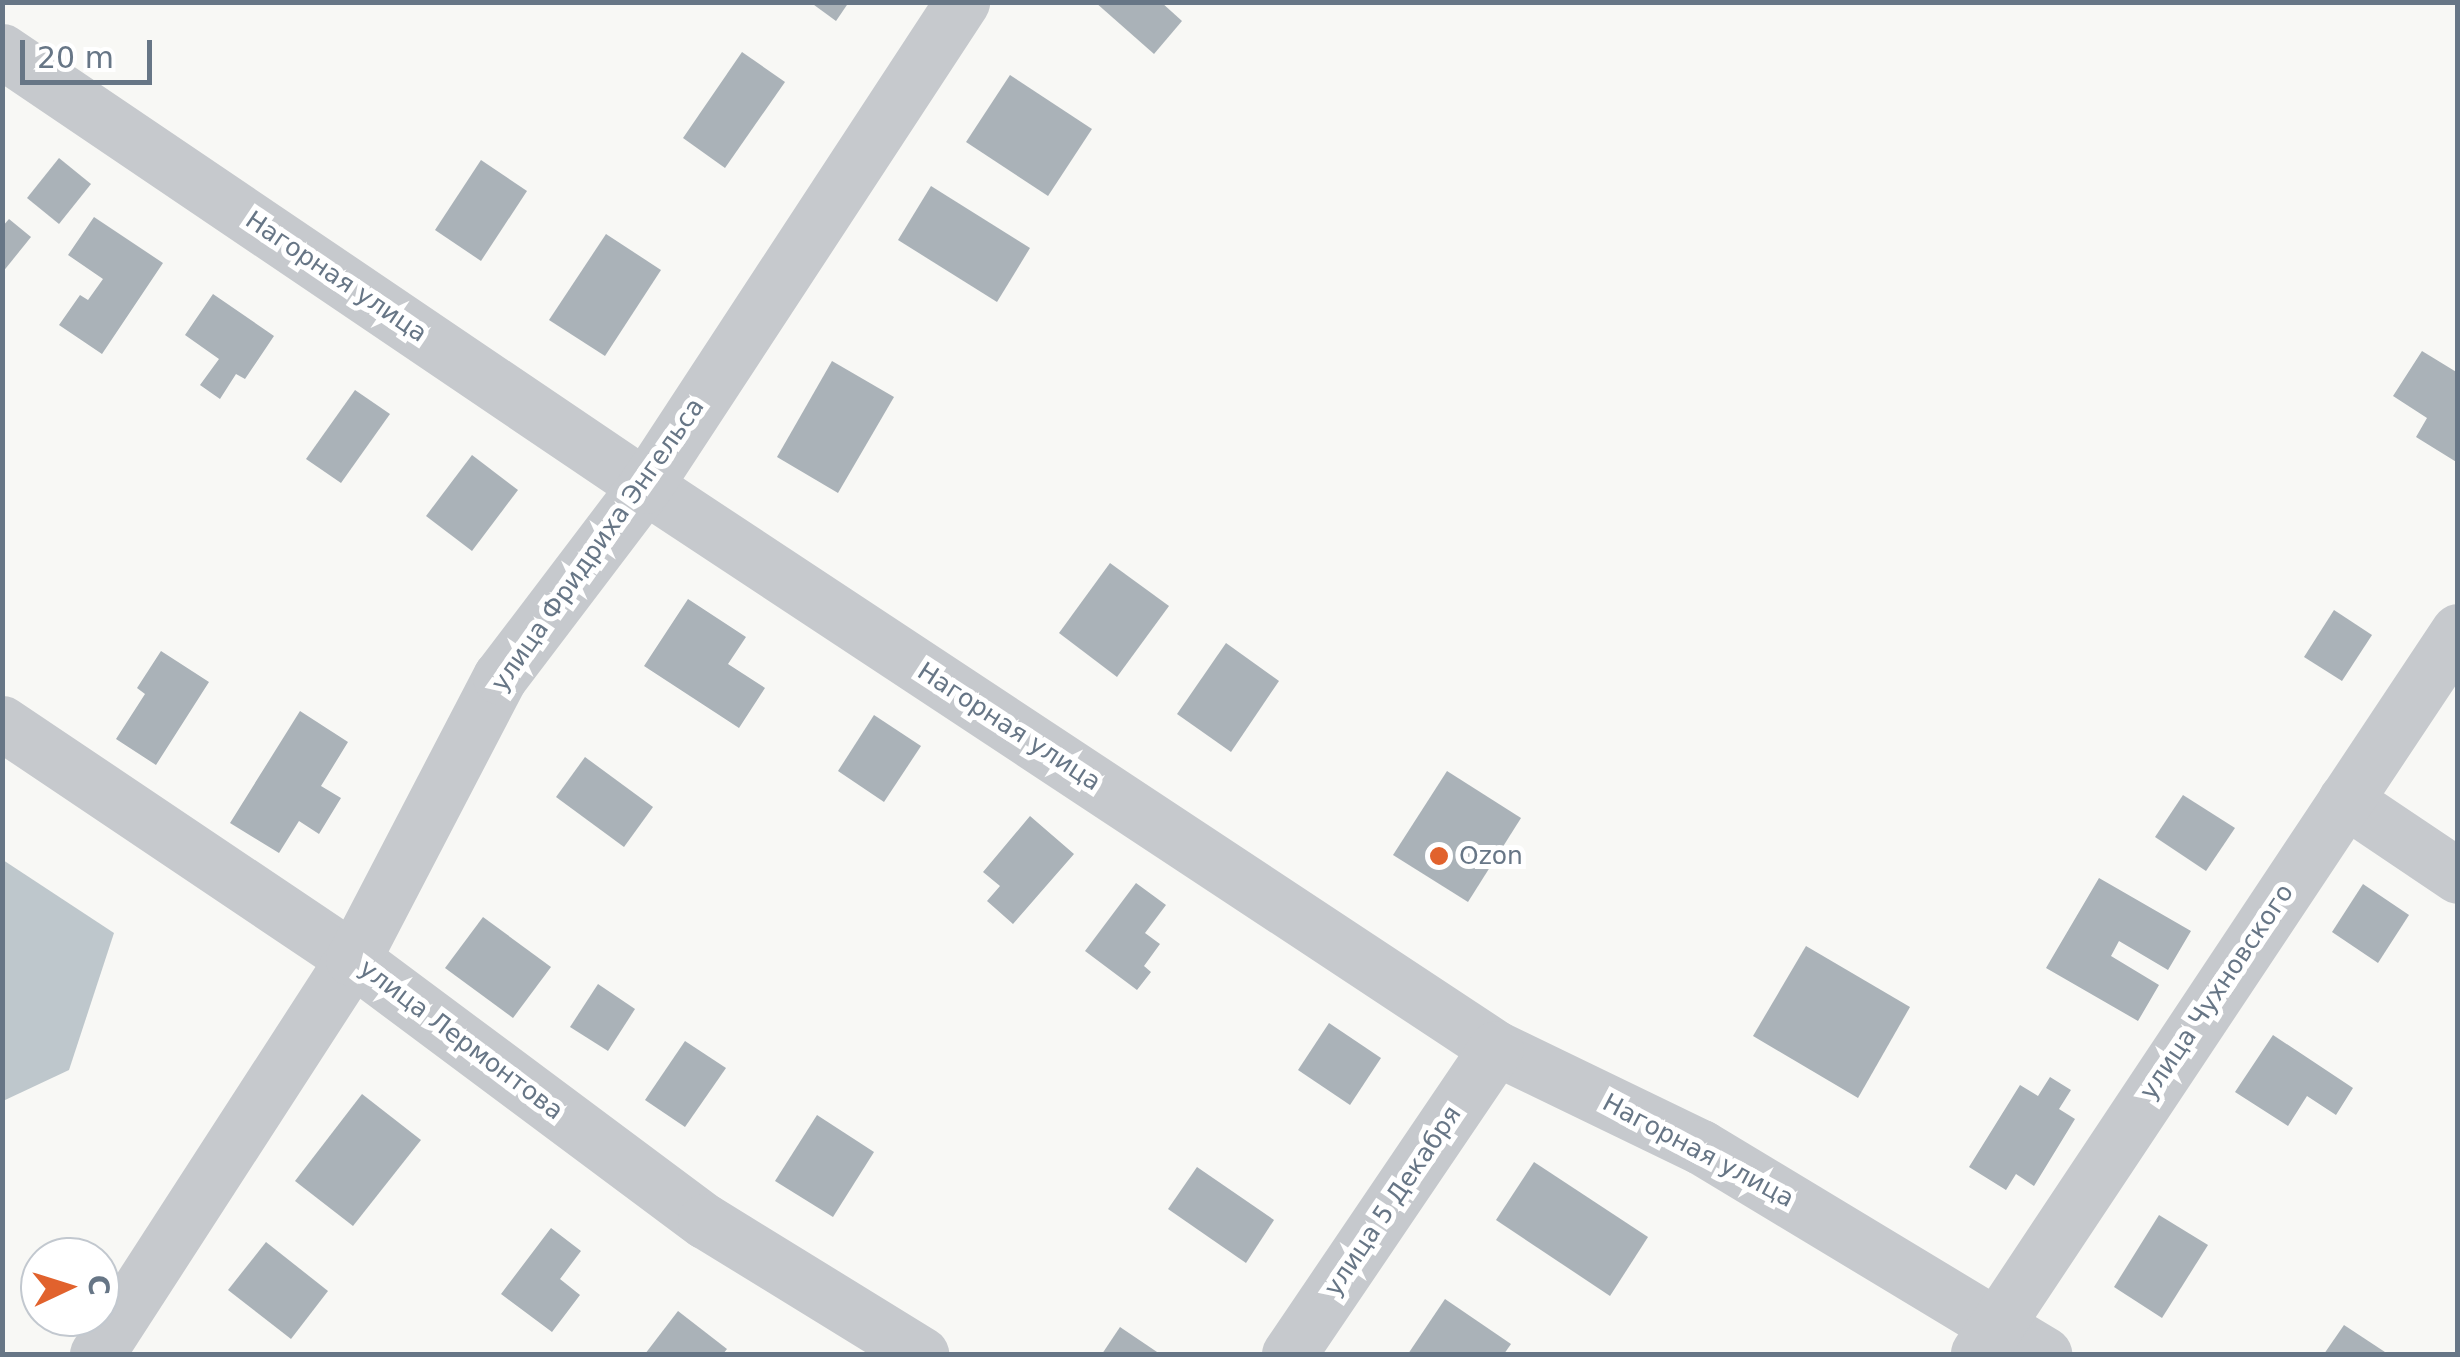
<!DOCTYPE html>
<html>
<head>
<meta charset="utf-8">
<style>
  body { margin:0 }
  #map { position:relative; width:2460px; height:1357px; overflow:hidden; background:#f8f8f5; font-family:"DejaVu Sans",sans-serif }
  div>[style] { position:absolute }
  .water>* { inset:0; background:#bec7cc }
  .building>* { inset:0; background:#aab2b8 }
  .minor>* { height:55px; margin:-27.5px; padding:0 27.5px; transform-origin:27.5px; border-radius:27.5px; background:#c6c9cd }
  .dots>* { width:28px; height:28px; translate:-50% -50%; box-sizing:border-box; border:5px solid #fff; border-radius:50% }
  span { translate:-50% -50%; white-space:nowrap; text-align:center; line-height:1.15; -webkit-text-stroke:10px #fff; paint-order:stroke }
  .street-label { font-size:25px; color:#677686 }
  .poi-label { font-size:25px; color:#677686 }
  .left { translate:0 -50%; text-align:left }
  .frame { position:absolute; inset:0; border:5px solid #677686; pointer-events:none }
  .north { position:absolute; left:20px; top:1237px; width:100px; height:100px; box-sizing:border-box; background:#fff; border:2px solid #c2c8cf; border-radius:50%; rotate:86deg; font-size:28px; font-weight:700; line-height:40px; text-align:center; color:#677686 }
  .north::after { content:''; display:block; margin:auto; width:35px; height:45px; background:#e1622d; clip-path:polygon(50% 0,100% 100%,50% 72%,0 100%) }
  .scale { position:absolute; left:20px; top:40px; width:132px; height:45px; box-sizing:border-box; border:5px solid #677686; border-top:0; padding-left:12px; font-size:30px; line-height:35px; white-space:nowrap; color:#677686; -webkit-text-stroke:8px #fff; paint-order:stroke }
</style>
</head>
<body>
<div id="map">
  <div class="water">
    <i style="clip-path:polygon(3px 860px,114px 933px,69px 1070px,3px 1101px)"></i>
  </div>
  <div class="building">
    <i style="clip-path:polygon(810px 2px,849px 2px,836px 21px)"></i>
    <i style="clip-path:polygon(1095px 2px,1161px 2px,1182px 21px,1154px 54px)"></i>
    <i style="clip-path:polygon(742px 52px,785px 82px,725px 168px,683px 138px)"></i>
    <i style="clip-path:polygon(1010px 75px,1092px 129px,1048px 196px,966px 142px)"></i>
    <i style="clip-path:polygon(59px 158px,91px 184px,59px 224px,27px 198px)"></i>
    <i style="clip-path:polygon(481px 160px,527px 191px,481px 261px,435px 230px)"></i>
    <i style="clip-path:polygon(931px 186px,1030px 248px,997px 302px,898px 240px)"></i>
    <i style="clip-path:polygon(94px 217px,163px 263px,102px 354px,59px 325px,80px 295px,88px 300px,103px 279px,68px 255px)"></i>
    <i style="clip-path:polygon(9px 219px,31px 237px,2px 273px,2px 227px)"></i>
    <i style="clip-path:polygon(606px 234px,661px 270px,605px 356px,549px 320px)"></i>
    <i style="clip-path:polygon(213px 294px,274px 336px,245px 379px,236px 374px,220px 399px,200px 385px,219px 359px,185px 335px)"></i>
    <i style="clip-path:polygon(2422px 351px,2458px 373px,2458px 463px,2416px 437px,2427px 418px,2393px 396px)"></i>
    <i style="clip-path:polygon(832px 361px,894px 397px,838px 493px,777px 457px)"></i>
    <i style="clip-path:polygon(355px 390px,390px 414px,341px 483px,306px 459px)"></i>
    <i style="clip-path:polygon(472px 455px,518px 490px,472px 551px,426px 516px)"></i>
    <i style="clip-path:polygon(1110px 563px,1169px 606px,1117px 677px,1059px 633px)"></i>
    <i style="clip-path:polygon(688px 599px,746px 637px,728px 664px,765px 688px,739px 728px,644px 666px)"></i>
    <i style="clip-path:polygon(2334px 610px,2372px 635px,2342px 681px,2304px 657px)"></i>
    <i style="clip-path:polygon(1226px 643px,1279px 681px,1231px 752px,1177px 714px)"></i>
    <i style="clip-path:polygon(161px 651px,209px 682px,156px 765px,116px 739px,145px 694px,137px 688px)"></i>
    <i style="clip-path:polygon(300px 711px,348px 742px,321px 786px,341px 798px,319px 834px,299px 821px,279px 853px,230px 823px)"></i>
    <i style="clip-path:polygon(874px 715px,921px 746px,884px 802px,838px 771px)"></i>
    <i style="clip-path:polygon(585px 757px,653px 807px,624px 847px,556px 797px)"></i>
    <i style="clip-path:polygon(1447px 771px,1521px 818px,1468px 902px,1393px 855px)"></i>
    <i style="clip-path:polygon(2183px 795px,2235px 828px,2206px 871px,2155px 837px)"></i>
    <i style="clip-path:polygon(1030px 816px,1074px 854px,1013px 924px,987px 901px,1000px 886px,983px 872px)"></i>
    <i style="clip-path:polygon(2099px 878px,2191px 931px,2168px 970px,2119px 941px,2111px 956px,2159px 985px,2138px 1021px,2046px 968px)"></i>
    <i style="clip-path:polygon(1136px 883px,1166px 905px,1145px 933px,1160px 944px,1144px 966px,1151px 972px,1137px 990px,1085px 951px)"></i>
    <i style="clip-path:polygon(2363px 884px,2409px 915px,2378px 963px,2332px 932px)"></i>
    <i style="clip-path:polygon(483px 917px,551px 967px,513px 1018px,445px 968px)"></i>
    <i style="clip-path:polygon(1806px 946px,1910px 1007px,1858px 1098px,1753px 1036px)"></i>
    <i style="clip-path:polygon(598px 984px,635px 1009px,608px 1051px,570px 1027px)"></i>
    <i style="clip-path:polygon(1329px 1023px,1381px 1058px,1350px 1105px,1298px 1070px)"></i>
    <i style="clip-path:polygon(2273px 1035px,2353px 1088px,2336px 1115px,2307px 1096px,2288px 1126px,2235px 1092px)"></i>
    <i style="clip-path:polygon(685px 1041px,726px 1068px,685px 1127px,645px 1100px)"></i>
    <i style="clip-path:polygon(2050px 1077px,2071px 1090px,2059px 1109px,2075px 1119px,2034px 1186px,2016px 1174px,2006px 1190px,1969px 1167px,2020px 1085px,2038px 1096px)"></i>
    <i style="clip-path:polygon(362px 1094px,421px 1140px,353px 1226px,295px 1181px)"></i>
    <i style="clip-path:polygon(817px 1115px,874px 1152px,833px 1217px,775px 1181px)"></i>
    <i style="clip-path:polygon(1534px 1162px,1648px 1237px,1610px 1296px,1496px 1220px)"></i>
    <i style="clip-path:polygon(1197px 1167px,1274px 1220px,1246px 1263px,1168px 1209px)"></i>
    <i style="clip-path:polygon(2159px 1215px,2208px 1245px,2162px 1318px,2114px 1287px)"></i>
    <i style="clip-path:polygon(551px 1228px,581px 1251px,560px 1279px,580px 1295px,552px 1332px,501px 1294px)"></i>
    <i style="clip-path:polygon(266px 1242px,328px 1291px,291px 1339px,228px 1290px)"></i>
    <i style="clip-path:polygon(1445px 1299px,1511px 1344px,1504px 1354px,1408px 1354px)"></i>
    <i style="clip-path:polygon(678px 1311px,727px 1349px,723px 1354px,645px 1354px)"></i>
    <i style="clip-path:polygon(2344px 1325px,2388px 1354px,2324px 1354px)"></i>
    <i style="clip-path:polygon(1120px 1327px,1160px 1354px,1102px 1354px)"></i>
  </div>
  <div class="minor">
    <i style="left:2px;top:51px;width:776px;rotate:34.08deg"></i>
    <i style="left:645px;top:486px;width:1020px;rotate:33.44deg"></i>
    <i style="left:1496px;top:1048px;width:228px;rotate:25.8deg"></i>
    <i style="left:1701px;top:1147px;width:401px;rotate:31.1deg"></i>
    <i style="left:2px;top:723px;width:423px;rotate:33.9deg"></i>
    <i style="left:353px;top:959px;width:439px;rotate:36.7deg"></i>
    <i style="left:705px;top:1221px;width:254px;rotate:31.6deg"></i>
    <i style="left:2345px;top:800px;width:136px;rotate:33.9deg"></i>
    <i style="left:1978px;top:1353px;width:867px;rotate:-56.38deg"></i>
    <i style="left:97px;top:1354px;width:471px;rotate:-57.1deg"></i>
    <i style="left:353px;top:959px;width:318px;rotate:-62.5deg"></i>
    <i style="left:500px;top:677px;width:240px;rotate:-52.8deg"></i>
    <i style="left:645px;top:486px;width:579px;rotate:-56.78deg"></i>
    <i style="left:1289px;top:1354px;width:369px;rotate:-55.9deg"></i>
  </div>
  <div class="dots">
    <i style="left:1439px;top:856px;background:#e1622d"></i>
  </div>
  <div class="street-label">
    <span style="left:336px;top:277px;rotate:34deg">Нагорная улица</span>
    <span style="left:598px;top:545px;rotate:-55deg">улица Фридриха Энгельса</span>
    <span style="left:1009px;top:727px;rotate:33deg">Нагорная улица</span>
    <span style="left:2217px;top:992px;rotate:-56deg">улица Чухновского</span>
    <span style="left:461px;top:1040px;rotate:37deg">улица Лермонтова</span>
    <span style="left:1698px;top:1151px;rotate:28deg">Нагорная улица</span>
    <span style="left:1393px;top:1201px;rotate:-56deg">улица 5 Декабря</span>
  </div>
  <div class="poi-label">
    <span class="left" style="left:1459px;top:856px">Ozon</span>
  </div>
  <div class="frame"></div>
  <div class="north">С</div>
  <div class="scale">20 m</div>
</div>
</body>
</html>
